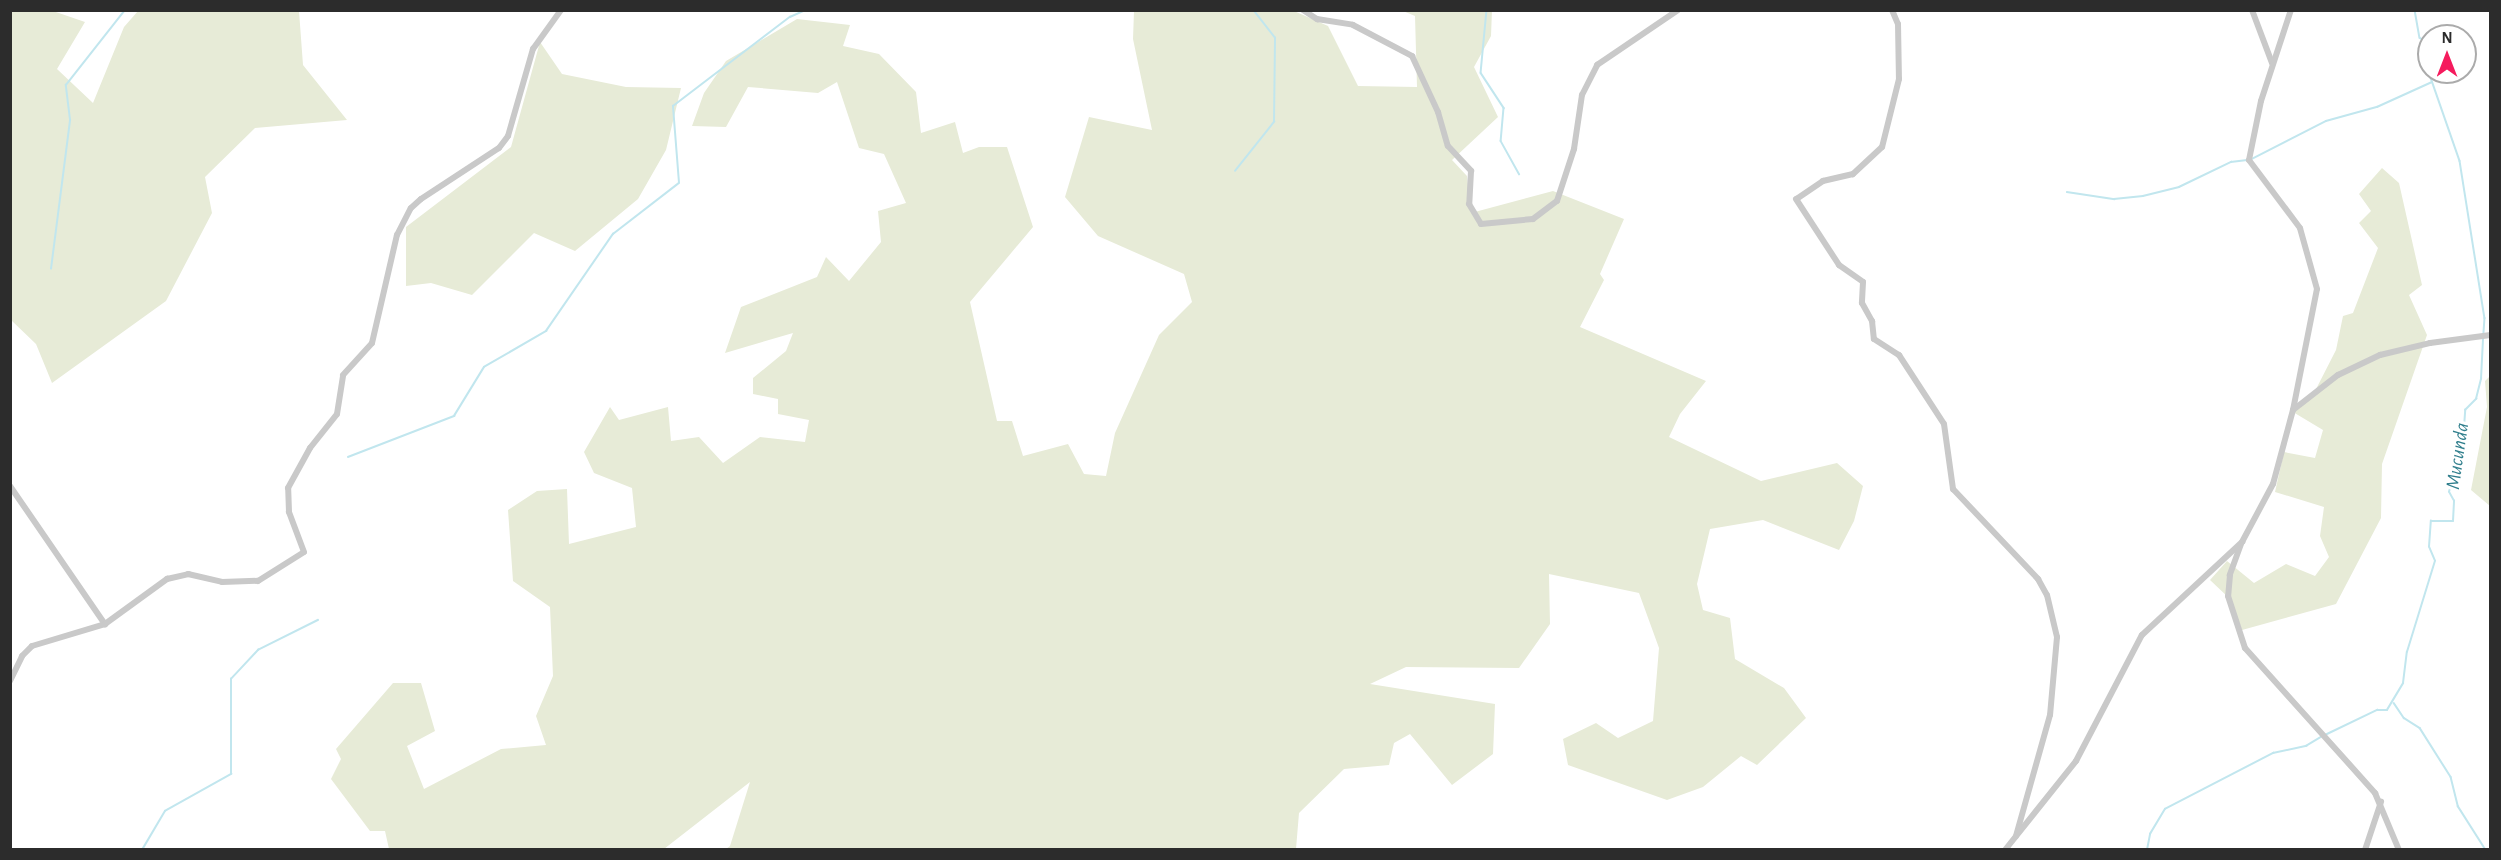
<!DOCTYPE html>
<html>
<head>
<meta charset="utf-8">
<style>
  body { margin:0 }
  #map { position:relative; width:2501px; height:860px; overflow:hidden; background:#fff; font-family:"Alegreya Sans",sans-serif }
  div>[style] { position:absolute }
  .green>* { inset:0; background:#e7ebd7 }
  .stream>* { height:1.5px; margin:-0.75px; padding:0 0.75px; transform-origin:0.75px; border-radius:0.75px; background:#c1e6ee }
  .minor>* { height:6px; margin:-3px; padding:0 3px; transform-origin:3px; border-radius:3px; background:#c9c9c9 }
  span { translate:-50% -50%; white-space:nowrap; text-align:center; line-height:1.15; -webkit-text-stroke:6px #fff; paint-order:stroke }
  .water-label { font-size:20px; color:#317f8d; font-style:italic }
  .frame { position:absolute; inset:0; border:12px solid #2c2c2c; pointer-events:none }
  .north { position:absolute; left:2417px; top:24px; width:60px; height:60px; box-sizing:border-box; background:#fff; border:2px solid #ababab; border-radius:50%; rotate:0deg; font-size:16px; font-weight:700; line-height:24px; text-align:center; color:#2c2c2c }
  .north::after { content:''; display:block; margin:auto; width:21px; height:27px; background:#f51b5d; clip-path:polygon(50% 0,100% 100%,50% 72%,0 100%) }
</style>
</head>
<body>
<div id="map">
  <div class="green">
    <i style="clip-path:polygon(1492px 10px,1491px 36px,1474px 67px,1498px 117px,1452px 160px,1467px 176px,1471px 213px,1553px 191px,1624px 219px,1600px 274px,1604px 280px,1580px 327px,1706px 381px,1680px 414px,1669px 437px,1761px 481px,1837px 463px,1863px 486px,1854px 521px,1839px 550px,1763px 520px,1710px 529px,1697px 584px,1703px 610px,1730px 618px,1735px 659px,1784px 688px,1806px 718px,1757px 765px,1741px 756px,1703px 787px,1667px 800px,1568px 765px,1563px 739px,1596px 723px,1618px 738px,1653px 721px,1659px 648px,1639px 593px,1549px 574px,1550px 624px,1519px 668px,1406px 667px,1370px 684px,1495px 704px,1493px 754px,1452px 785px,1410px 734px,1394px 743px,1389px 765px,1344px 769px,1299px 813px,1296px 849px,726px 849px,730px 846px,750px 782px,664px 849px,389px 849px,385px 831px,370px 831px,331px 779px,341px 759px,336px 749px,393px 683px,421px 683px,435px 731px,407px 746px,424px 789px,501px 749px,546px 745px,536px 716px,553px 676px,550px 607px,513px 581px,508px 510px,537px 491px,567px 489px,569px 544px,636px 527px,632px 488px,594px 473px,584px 452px,610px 407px,619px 420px,668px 407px,671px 441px,699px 437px,723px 463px,760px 437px,805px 442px,809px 420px,778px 414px,778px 399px,753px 394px,753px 378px,786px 351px,793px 333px,725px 353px,741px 307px,817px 277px,826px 257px,849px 281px,881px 242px,878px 211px,906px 203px,884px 154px,859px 148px,837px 82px,818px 93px,748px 87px,726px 127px,692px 126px,704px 93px,726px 61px,797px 19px,850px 25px,843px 46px,879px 54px,916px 92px,921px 133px,955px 122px,963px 153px,979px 147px,1007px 147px,1033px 227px,970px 302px,997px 421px,1012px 421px,1023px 456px,1068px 444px,1084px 474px,1106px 476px,1115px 433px,1159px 335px,1192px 302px,1184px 274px,1098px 236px,1065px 197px,1089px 117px,1152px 130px,1133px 39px,1134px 11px,1294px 11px,1328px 26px,1358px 86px,1417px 87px,1415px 16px,1403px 11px)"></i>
    <i style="clip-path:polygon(10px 11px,53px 11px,85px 22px,57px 69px,93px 103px,124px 27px,138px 11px,299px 11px,303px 65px,347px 120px,255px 128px,205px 177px,212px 213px,166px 301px,52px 383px,36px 344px,11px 320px)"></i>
    <i style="clip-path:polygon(540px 42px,562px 74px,626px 87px,681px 88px,666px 150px,638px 199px,575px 251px,534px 233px,472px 295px,431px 283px,406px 286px,406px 227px,511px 147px)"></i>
    <i style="clip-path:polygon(2382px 168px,2399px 183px,2422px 285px,2409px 295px,2427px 335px,2382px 464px,2381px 518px,2336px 604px,2242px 630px,2229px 598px,2210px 580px,2227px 561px,2254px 583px,2286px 564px,2315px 576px,2329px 557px,2320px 536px,2324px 507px,2275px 492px,2284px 452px,2315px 458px,2323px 430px,2293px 412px,2313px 395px,2336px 350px,2343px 316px,2353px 313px,2378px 248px,2359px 223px,2371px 211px,2359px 194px)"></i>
    <i style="clip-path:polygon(2490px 376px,2490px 506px,2471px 490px,2487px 407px,2485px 381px)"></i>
  </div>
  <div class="stream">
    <i style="left:1487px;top:10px;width:63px;rotate:95.4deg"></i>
    <i style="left:1481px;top:73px;width:42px;rotate:56.7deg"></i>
    <i style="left:1504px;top:108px;width:33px;rotate:95deg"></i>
    <i style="left:1501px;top:141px;width:38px;rotate:61deg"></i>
    <i style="left:2415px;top:10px;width:28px;rotate:80deg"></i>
    <i style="left:2420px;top:38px;width:10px;rotate:29deg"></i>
    <i style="left:2429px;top:71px;width:15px;rotate:-90deg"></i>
    <i style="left:2429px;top:72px;width:94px;rotate:70.8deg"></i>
    <i style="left:2460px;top:161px;width:159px;rotate:81deg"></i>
    <i style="left:2485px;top:318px;width:16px;rotate:94deg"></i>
    <i style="left:2252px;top:159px;width:83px;rotate:-27.2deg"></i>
    <i style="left:2326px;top:121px;width:53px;rotate:-15.4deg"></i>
    <i style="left:2377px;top:107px;width:60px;rotate:-24.4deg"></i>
    <i style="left:1235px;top:171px;width:63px;rotate:-51.5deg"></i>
    <i style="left:1274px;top:122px;width:84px;rotate:-89.3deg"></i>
    <i style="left:1275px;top:38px;width:36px;rotate:-128deg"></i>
    <i style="left:2067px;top:192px;width:48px;rotate:8.5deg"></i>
    <i style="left:2114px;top:199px;width:29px;rotate:-6deg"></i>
    <i style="left:2143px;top:196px;width:37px;rotate:-14deg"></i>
    <i style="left:2179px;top:187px;width:58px;rotate:-25.7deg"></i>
    <i style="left:2231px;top:162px;width:16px;rotate:-7deg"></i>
    <i style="left:51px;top:269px;width:150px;rotate:-82.7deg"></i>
    <i style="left:70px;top:120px;width:35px;rotate:-97deg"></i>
    <i style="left:66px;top:85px;width:95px;rotate:-51.8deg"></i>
    <i style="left:348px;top:457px;width:114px;rotate:-21.1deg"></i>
    <i style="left:454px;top:416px;width:57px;rotate:-58.5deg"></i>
    <i style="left:484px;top:367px;width:72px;rotate:-30.1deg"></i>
    <i style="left:546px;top:331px;width:118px;rotate:-55.4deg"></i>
    <i style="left:613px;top:234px;width:83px;rotate:-37.7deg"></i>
    <i style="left:679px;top:183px;width:77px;rotate:-94.5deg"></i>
    <i style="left:673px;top:106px;width:147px;rotate:-37.3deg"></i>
    <i style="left:790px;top:17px;width:17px;rotate:-24deg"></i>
    <i style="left:2394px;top:703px;width:18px;rotate:56deg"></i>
    <i style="left:2404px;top:718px;width:19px;rotate:32deg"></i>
    <i style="left:2420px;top:728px;width:58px;rotate:57.7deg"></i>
    <i style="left:2451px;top:777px;width:30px;rotate:76deg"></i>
    <i style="left:2458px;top:806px;width:52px;rotate:57.5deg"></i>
    <i style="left:2325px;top:735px;width:58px;rotate:-25.7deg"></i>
    <i style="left:2377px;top:710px;width:10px"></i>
    <i style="left:2387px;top:710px;width:31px;rotate:-59deg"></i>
    <i style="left:2403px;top:683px;width:31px;rotate:-83deg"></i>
    <i style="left:2407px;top:652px;width:95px;rotate:-72.9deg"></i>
    <i style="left:2435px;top:561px;width:15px;rotate:-113deg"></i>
    <i style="left:2429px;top:547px;width:26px;rotate:-86deg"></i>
    <i style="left:2431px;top:521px;width:22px"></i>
    <i style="left:2453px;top:521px;width:20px;rotate:-87deg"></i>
    <i style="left:2454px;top:501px;width:10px;rotate:-119deg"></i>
    <i style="left:2449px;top:492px;width:52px;rotate:-74.4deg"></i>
    <i style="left:2463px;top:442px;width:32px;rotate:-86deg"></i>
    <i style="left:2465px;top:410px;width:16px;rotate:-45deg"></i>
    <i style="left:2476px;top:399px;width:21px;rotate:-76deg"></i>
    <i style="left:2481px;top:379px;width:40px;rotate:-87.1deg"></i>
    <i style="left:142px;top:850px;width:45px;rotate:-59.5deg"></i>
    <i style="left:165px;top:811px;width:76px;rotate:-29.3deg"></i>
    <i style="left:231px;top:774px;width:95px;rotate:-90deg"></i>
    <i style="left:231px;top:679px;width:40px;rotate:-47deg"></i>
    <i style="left:258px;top:650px;width:67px;rotate:-26.6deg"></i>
    <i style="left:2147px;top:850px;width:16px;rotate:-79deg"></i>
    <i style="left:2150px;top:834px;width:29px;rotate:-59deg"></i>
    <i style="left:2165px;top:809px;width:122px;rotate:-27.4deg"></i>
    <i style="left:2273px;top:753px;width:34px;rotate:-12deg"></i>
    <i style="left:2306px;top:746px;width:17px;rotate:-31deg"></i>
  </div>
  <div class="minor">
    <i style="left:1303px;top:10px;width:17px;rotate:33deg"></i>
    <i style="left:1317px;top:19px;width:36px;rotate:9deg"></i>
    <i style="left:1353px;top:25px;width:67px;rotate:27.7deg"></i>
    <i style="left:1412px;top:56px;width:62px;rotate:65.1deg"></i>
    <i style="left:1438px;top:112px;width:35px;rotate:74deg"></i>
    <i style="left:1448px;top:146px;width:34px;rotate:47deg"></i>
    <i style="left:1471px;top:171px;width:33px;rotate:93deg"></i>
    <i style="left:1469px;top:204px;width:23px;rotate:59deg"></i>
    <i style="left:1481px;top:224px;width:52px;rotate:-5.5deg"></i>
    <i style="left:1533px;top:219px;width:30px;rotate:-37deg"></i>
    <i style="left:1557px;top:201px;width:55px;rotate:-71.9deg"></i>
    <i style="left:1574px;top:149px;width:55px;rotate:-81.6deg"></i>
    <i style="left:1582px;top:95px;width:34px;rotate:-63deg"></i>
    <i style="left:1597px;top:65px;width:98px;rotate:-34.2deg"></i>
    <i style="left:1892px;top:10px;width:15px;rotate:67deg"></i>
    <i style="left:1898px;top:24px;width:55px;rotate:89deg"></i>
    <i style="left:1899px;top:79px;width:70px;rotate:104deg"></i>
    <i style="left:1882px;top:147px;width:40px;rotate:137deg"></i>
    <i style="left:1853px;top:174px;width:31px;rotate:167deg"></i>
    <i style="left:1823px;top:181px;width:32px;rotate:146deg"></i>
    <i style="left:1796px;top:199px;width:79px;rotate:56.9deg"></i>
    <i style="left:1839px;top:265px;width:29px;rotate:35deg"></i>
    <i style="left:1863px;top:282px;width:21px;rotate:93deg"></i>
    <i style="left:1862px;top:303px;width:21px;rotate:61deg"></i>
    <i style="left:1872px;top:321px;width:18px;rotate:84deg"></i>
    <i style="left:1874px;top:339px;width:30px;rotate:33deg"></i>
    <i style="left:1899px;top:355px;width:82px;rotate:56.9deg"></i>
    <i style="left:1944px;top:424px;width:66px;rotate:82.1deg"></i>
    <i style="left:1953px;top:489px;width:124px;rotate:46.6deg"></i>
    <i style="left:2038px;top:579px;width:18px;rotate:61deg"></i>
    <i style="left:2047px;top:595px;width:43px;rotate:76.6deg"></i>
    <i style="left:2057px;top:637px;width:78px;rotate:95.1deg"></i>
    <i style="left:2050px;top:715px;width:126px;rotate:105.7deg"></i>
    <i style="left:2252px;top:10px;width:57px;rotate:69.3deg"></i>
    <i style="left:2293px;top:410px;width:57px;rotate:-37.9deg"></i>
    <i style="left:2338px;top:375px;width:47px;rotate:-25.5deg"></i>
    <i style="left:2380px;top:355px;width:51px;rotate:-13.5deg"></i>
    <i style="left:2430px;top:343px;width:61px;rotate:-7.6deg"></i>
    <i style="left:10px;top:486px;width:168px;rotate:55.5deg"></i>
    <i style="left:2241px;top:544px;width:33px;rotate:110deg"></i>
    <i style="left:2230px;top:575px;width:21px;rotate:95deg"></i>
    <i style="left:2228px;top:596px;width:55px;rotate:71.9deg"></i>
    <i style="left:2245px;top:648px;width:195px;rotate:48.1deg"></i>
    <i style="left:2375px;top:793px;width:62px;rotate:67.2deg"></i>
    <i style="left:10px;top:681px;width:28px;rotate:-64deg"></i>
    <i style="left:22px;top:656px;width:14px;rotate:-45deg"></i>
    <i style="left:32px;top:646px;width:76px;rotate:-16.8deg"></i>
    <i style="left:105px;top:624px;width:77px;rotate:-36deg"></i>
    <i style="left:167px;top:579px;width:22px;rotate:-13deg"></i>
    <i style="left:188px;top:574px;width:35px;rotate:13deg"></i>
    <i style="left:222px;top:582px;width:36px;rotate:-2deg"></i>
    <i style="left:258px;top:581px;width:54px;rotate:-32.2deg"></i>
    <i style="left:304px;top:552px;width:43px;rotate:-110.6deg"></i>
    <i style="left:289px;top:512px;width:24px;rotate:-92deg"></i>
    <i style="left:288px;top:488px;width:46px;rotate:-61.2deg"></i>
    <i style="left:310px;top:448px;width:43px;rotate:-51.5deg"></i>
    <i style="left:337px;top:414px;width:39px;rotate:-81deg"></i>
    <i style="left:343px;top:375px;width:43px;rotate:-47.8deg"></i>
    <i style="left:372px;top:343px;width:111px;rotate:-77deg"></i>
    <i style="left:397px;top:235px;width:30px;rotate:-63deg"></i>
    <i style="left:411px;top:208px;width:13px;rotate:-42deg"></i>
    <i style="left:421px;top:199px;width:93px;rotate:-33.2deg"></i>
    <i style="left:499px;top:148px;width:15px;rotate:-53deg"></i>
    <i style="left:508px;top:136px;width:91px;rotate:-74deg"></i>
    <i style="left:533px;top:49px;width:48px;rotate:-54.3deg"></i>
    <i style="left:2005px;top:850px;width:114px;rotate:-51.4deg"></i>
    <i style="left:2076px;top:761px;width:142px;rotate:-62.4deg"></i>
    <i style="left:2142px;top:635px;width:137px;rotate:-42.9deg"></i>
    <i style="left:2242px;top:542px;width:66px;rotate:-61.9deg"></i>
    <i style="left:2273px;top:484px;width:77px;rotate:-74.9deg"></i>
    <i style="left:2293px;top:410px;width:123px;rotate:-78.8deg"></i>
    <i style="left:2317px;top:289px;width:63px;rotate:-105.6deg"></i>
    <i style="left:2300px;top:228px;width:85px;rotate:-126.9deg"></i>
    <i style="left:2249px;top:160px;width:60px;rotate:-78.5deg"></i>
    <i style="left:2261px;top:101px;width:96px;rotate:-71.8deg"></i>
    <i style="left:2365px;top:850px;width:51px;rotate:-71.6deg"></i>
  </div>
  <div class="water-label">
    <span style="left:2458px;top:456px;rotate:-82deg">Mucunda</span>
  </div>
  <div class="frame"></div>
  <div class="north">N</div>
</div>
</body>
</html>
